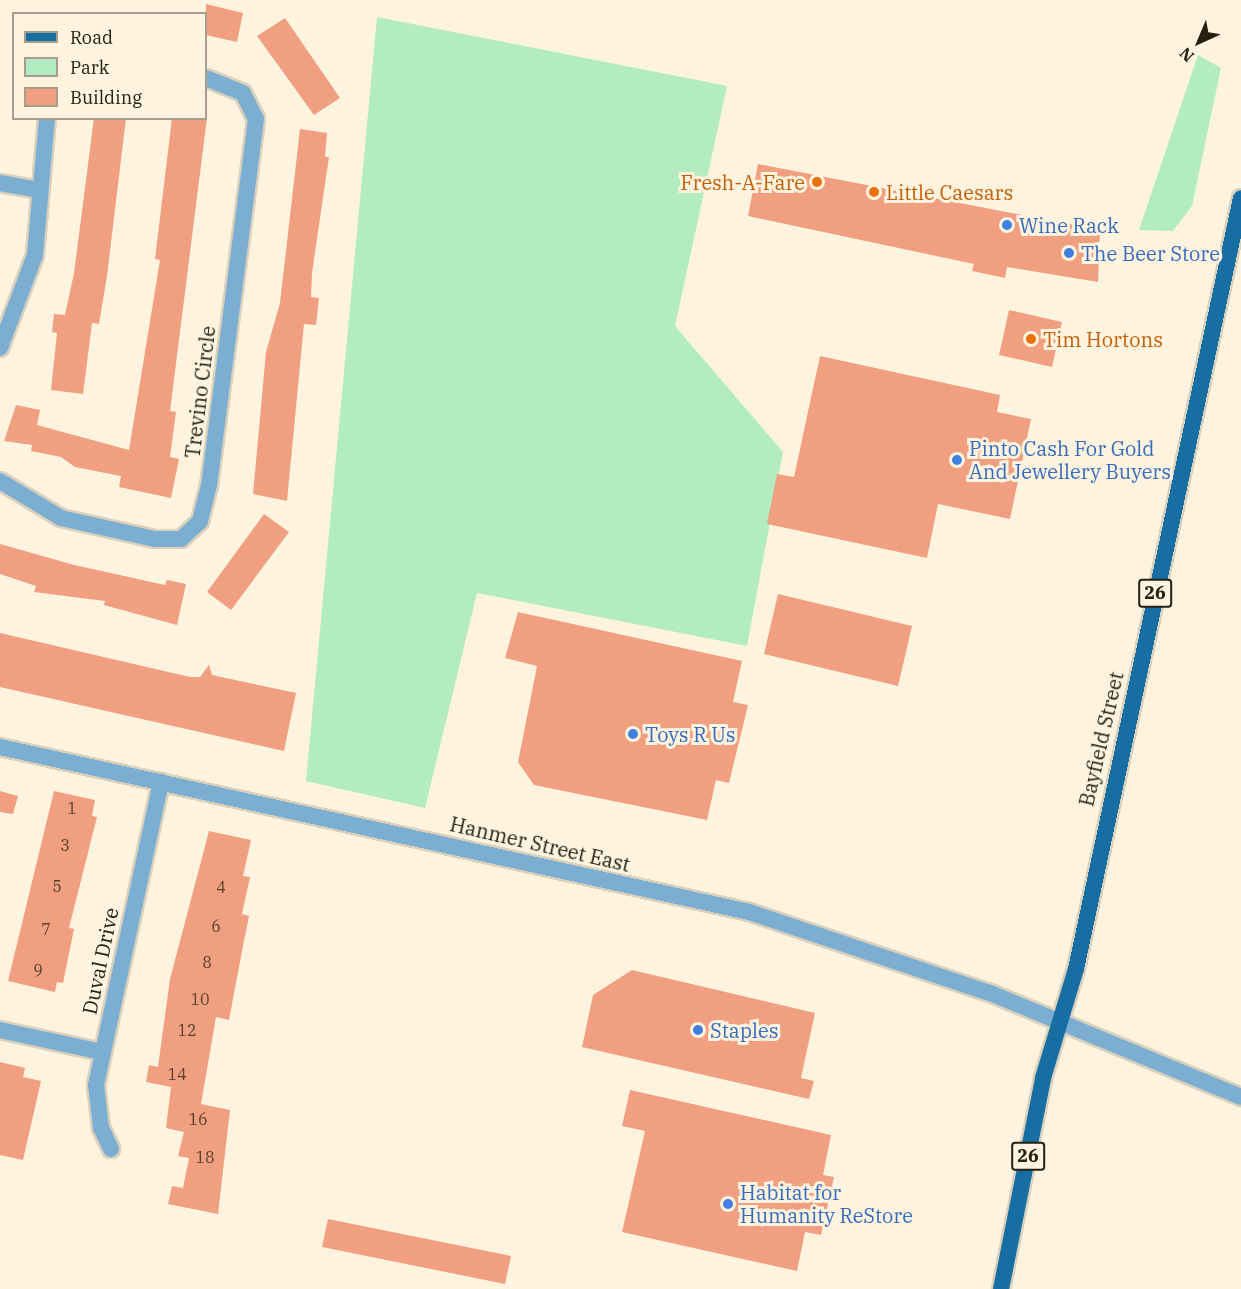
<!DOCTYPE html>
<html>
<head>
<meta charset="utf-8">
<style>
  body { margin:0 }
  #map { position:relative; width:1241px; height:1289px; overflow:hidden; background:#fdf3de; font-family:"IBM Plex Serif",serif }
  div>[style] { position:absolute }
  .green>* { inset:0; background:#b2ecc0 }
  .building>* { inset:0; background:#f0a080 }
  .roads { filter:drop-shadow(2px 0 #dad1bd) drop-shadow(-2px 0 #dad1bd) drop-shadow(0 2px #dad1bd) drop-shadow(0 -2px #dad1bd) }
  .minor>* { height:16px; margin:-8px; padding:0 8px; transform-origin:8px; border-radius:8px; background:#7caed2 }
  .tertiary>* { height:16px; margin:-8px; padding:0 8px; transform-origin:8px; border-radius:8px; background:#7caed2 }
  .primary>* { height:16px; margin:-8px; padding:0 8px; transform-origin:8px; border-radius:8px; background:#166ea2 }
  .dots>* { width:16px; height:16px; translate:-50% -50%; box-sizing:border-box; border:3px solid #fdf3de; border-radius:50% }
  span { translate:-50% -50%; white-space:nowrap; text-align:center; line-height:1.15; -webkit-text-stroke:6px #fdf3de; paint-order:stroke }
  .number-label { font-size:16px; color:#58402e }
  .number-label span { -webkit-text-stroke-width:0 }
  .shield-label span { padding:2px 4px; background:#fdf3de; border:2px solid; border-radius:4px; -webkit-text-stroke-width:0 }
  .shield-label { font-size:18px; color:#252012; font-weight:700 }
  .food-label { font-size:20px; color:#c56008 }
  .right { translate:-100% -50%; text-align:right }
  .left { translate:0 -50%; text-align:left }
  .shop-label { font-size:20px; color:#366cbe }
  .street-label { font-size:20px; color:#252012 }
  .legend { position:absolute; left:12px; top:12px; width:195px; height:108px; box-sizing:border-box; background:#fdf3de; border:2px solid #a79f8c; margin:0; padding:8px 10px; list-style:none; font-size:18px; color:#252012 }
  .legend li { display:flex; align-items:center; gap:12px; height:30px }
  .legend b { width:30px; border:2px solid #a79f8c }
  .north { position:absolute; left:1169px; top:12px; width:60px; height:60px; -webkit-text-stroke:4px #fdf3de; paint-order:stroke; rotate:224deg; font-size:16px; font-weight:700; line-height:24px; text-align:center; color:#252012 }
  .north::after { content:''; display:block; margin:auto; width:21px; height:27px; background:#252012; clip-path:polygon(50% 0,100% 100%,50% 72%,0 100%) }
</style>
</head>
<body>
<div id="map">
  <div class="green">
    <i style="clip-path:polygon(377px 17px,727px 86px,675px 326px,783px 452px,747px 646px,477px 593px,425px 808px,306px 781px)"></i>
    <i style="clip-path:polygon(1198px 55px,1221px 68px,1192px 206px,1173px 231px,1139px 230px)"></i>
  </div>
  <div class="building">
    <i style="clip-path:polygon(206px 4px,243px 13px,237px 42px,206px 35px)"></i>
    <i style="clip-path:polygon(285px 18px,340px 98px,314px 115px,257px 36px)"></i>
    <i style="clip-path:polygon(94px 118px,126px 118px,107px 276px,99px 324px,92px 323px,83px 394px,51px 390px,57px 333px,52px 332px,54px 314px,65px 315px,74px 273px)"></i>
    <i style="clip-path:polygon(172px 118px,207px 118px,170px 411px,176px 412px,170px 457px,179px 459px,171px 498px,119px 487px,121px 476px,75px 467px,61px 457px,31px 451px,32px 445px,4px 441px,16px 405px,40px 410px,37px 425px,129px 450px,160px 260px,155px 259px)"></i>
    <i style="clip-path:polygon(300px 129px,327px 133px,325px 157px,329px 157px,312px 273px,311px 297px,319px 298px,316px 325px,304px 324px,287px 501px,253px 494px,266px 352px,280px 303px)"></i>
    <i style="clip-path:polygon(758px 164px,1100px 230px,1098px 282px,1007px 267px,1005px 278px,972px 271px,974px 264px,748px 216px)"></i>
    <i style="clip-path:polygon(1009px 310px,1062px 322px,1052px 367px,999px 355px)"></i>
    <i style="clip-path:polygon(820px 356px,1000px 395px,997px 412px,1031px 419px,1010px 519px,938px 504px,927px 558px,767px 524px,777px 474px,794px 477px)"></i>
    <i style="clip-path:polygon(264px 514px,289px 532px,231px 610px,207px 592px)"></i>
    <i style="clip-path:polygon(0 544px,74px 565px,165px 585px,167px 580px,186px 584px,177px 625px,104px 605px,105px 601px,34px 592px,36px 586px,0 574px)"></i>
    <i style="clip-path:polygon(778px 594px,912px 626px,898px 686px,764px 654px)"></i>
    <i style="clip-path:polygon(518px 612px,742px 661px,733px 702px,748px 705px,729px 783px,716px 780px,707px 820px,534px 785px,518px 762px,537px 666px,505px 658px)"></i>
    <i style="clip-path:polygon(0 633px,190px 677px,200px 677px,209px 665px,212px 675px,296px 693px,284px 751px,0 687px)"></i>
    <i style="clip-path:polygon(0 791px,18px 796px,13px 814px,0 812px)"></i>
    <i style="clip-path:polygon(54px 791px,95px 800px,92px 816px,97px 817px,69px 928px,74px 929px,63px 983px,57px 982px,55px 992px,8px 981px)"></i>
    <i style="clip-path:polygon(209px 831px,251px 840px,243px 876px,250px 877px,242px 914px,249px 916px,243px 946px,229px 1020px,216px 1017px,201px 1104px,230px 1110px,218px 1214px,168px 1204px,172px 1186px,183px 1188px,189px 1158px,178px 1156px,184px 1132px,166px 1128px,171px 1087px,146px 1082px,149px 1065px,158px 1067px,170px 979px)"></i>
    <i style="clip-path:polygon(632px 970px,815px 1013px,801px 1078px,814px 1081px,809px 1099px,582px 1047px,593px 995px)"></i>
    <i style="clip-path:polygon(0 1062px,25px 1068px,23px 1077px,41px 1081px,23px 1160px,0 1155px)"></i>
    <i style="clip-path:polygon(630px 1090px,831px 1135px,823px 1175px,834px 1177px,821px 1235px,805px 1232px,797px 1271px,622px 1232px,645px 1131px,622px 1126px)"></i>
    <i style="clip-path:polygon(328px 1219px,511px 1256px,505px 1284px,322px 1247px)"></i>
  </div>
  <div class="roads">
    <div class="minor">
      <i style="left:0;top:183px;width:39px;rotate:10deg"></i>
      <i style="left:0;top:348px;width:99px;rotate:-69.4deg"></i>
      <i style="left:35px;top:255px;width:138px;rotate:-85deg"></i>
      <i style="left:0;top:481px;width:71px;rotate:31.2deg"></i>
      <i style="left:61px;top:518px;width:96px;rotate:12.6deg"></i>
      <i style="left:155px;top:539px;width:26px"></i>
      <i style="left:181px;top:539px;width:26px;rotate:-43deg"></i>
      <i style="left:200px;top:521px;width:36px;rotate:-76deg"></i>
      <i style="left:209px;top:486px;width:370px;rotate:-82.7deg"></i>
      <i style="left:256px;top:119px;width:29px;rotate:-117deg"></i>
      <i style="left:243px;top:93px;width:40px;rotate:-158deg"></i>
      <i style="left:0;top:1030px;width:104px;rotate:12.2deg"></i>
      <i style="left:111px;top:1149px;width:23px;rotate:-115deg"></i>
      <i style="left:101px;top:1128px;width:43px;rotate:-96.6deg"></i>
      <i style="left:96px;top:1085px;width:310px;rotate:-77.9deg"></i>
    </div>
    <div class="tertiary">
      <i style="left:0;top:747px;width:767px;rotate:12.42deg"></i>
      <i style="left:749px;top:912px;width:254px;rotate:18.6deg"></i>
      <i style="left:990px;top:993px;width:272px;rotate:22.5deg"></i>
    </div>
    <div class="primary">
      <i style="left:1001px;top:1289px;width:215px;rotate:-78.7deg"></i>
      <i style="left:1043px;top:1078px;width:114px;rotate:-73.2deg"></i>
      <i style="left:1076px;top:969px;width:788px;rotate:-77.92deg"></i>
    </div>
  </div>
  <div class="dots">
    <i style="left:817px;top:182px;background:#e8710a"></i>
    <i style="left:874px;top:192px;background:#e8710a"></i>
    <i style="left:1007px;top:225px;background:#3f7fe0"></i>
    <i style="left:1069px;top:253px;background:#3f7fe0"></i>
    <i style="left:1031px;top:339px;background:#e8710a"></i>
    <i style="left:957px;top:460px;background:#3f7fe0"></i>
    <i style="left:633px;top:734px;background:#3f7fe0"></i>
    <i style="left:698px;top:1030px;background:#3f7fe0"></i>
    <i style="left:728px;top:1204px;background:#3f7fe0"></i>
  </div>
  <div class="number-label">
    <span style="left:72px;top:808px">1</span>
    <span style="left:65px;top:845px">3</span>
    <span style="left:57px;top:886px">5</span>
    <span style="left:221px;top:887px">4</span>
    <span style="left:216px;top:926px">6</span>
    <span style="left:46px;top:929px">7</span>
    <span style="left:207px;top:962px">8</span>
    <span style="left:38px;top:970px">9</span>
    <span style="left:200px;top:999px">10</span>
    <span style="left:187px;top:1030px">12</span>
    <span style="left:177px;top:1074px">14</span>
    <span style="left:198px;top:1119px">16</span>
    <span style="left:205px;top:1157px">18</span>
  </div>
  <div class="shield-label">
    <span style="left:1155px;top:593px">26</span>
    <span style="left:1028px;top:1156px">26</span>
  </div>
  <div class="food-label">
    <span class="right" style="left:805px;top:182px">Fresh-A-Fare</span>
    <span class="left" style="left:886px;top:192px">Little Caesars</span>
    <span class="left" style="left:1043px;top:339px">Tim Hortons</span>
  </div>
  <div class="shop-label">
    <span class="left" style="left:1019px;top:225px">Wine Rack</span>
    <span class="left" style="left:1081px;top:253px">The Beer Store</span>
    <span class="left" style="left:969px;top:460px">Pinto Cash For Gold<br>And Jewellery Buyers</span>
    <span class="left" style="left:645px;top:734px">Toys R Us</span>
    <span class="left" style="left:710px;top:1030px">Staples</span>
    <span class="left" style="left:740px;top:1204px">Habitat for<br>Humanity ReStore</span>
  </div>
  <div class="street-label">
    <span style="left:200px;top:392px;rotate:-83deg">Trevino Circle</span>
    <span style="left:1101px;top:739px;rotate:-77deg">Bayfield Street</span>
    <span style="left:540px;top:844px;rotate:13deg">Hanmer Street East</span>
    <span style="left:100px;top:961px;rotate:-78deg">Duval Drive</span>
  </div>
  <ul class="legend">
  <li><b style="height:8px;background:#166ea2"></b>Road</li>
  <li><b style="height:16px;background:#b2ecc0"></b>Park</li>
  <li><b style="height:16px;background:#f0a080"></b>Building</li>
  </ul>
  <div class="north">N</div>
</div>
</body>
</html>
